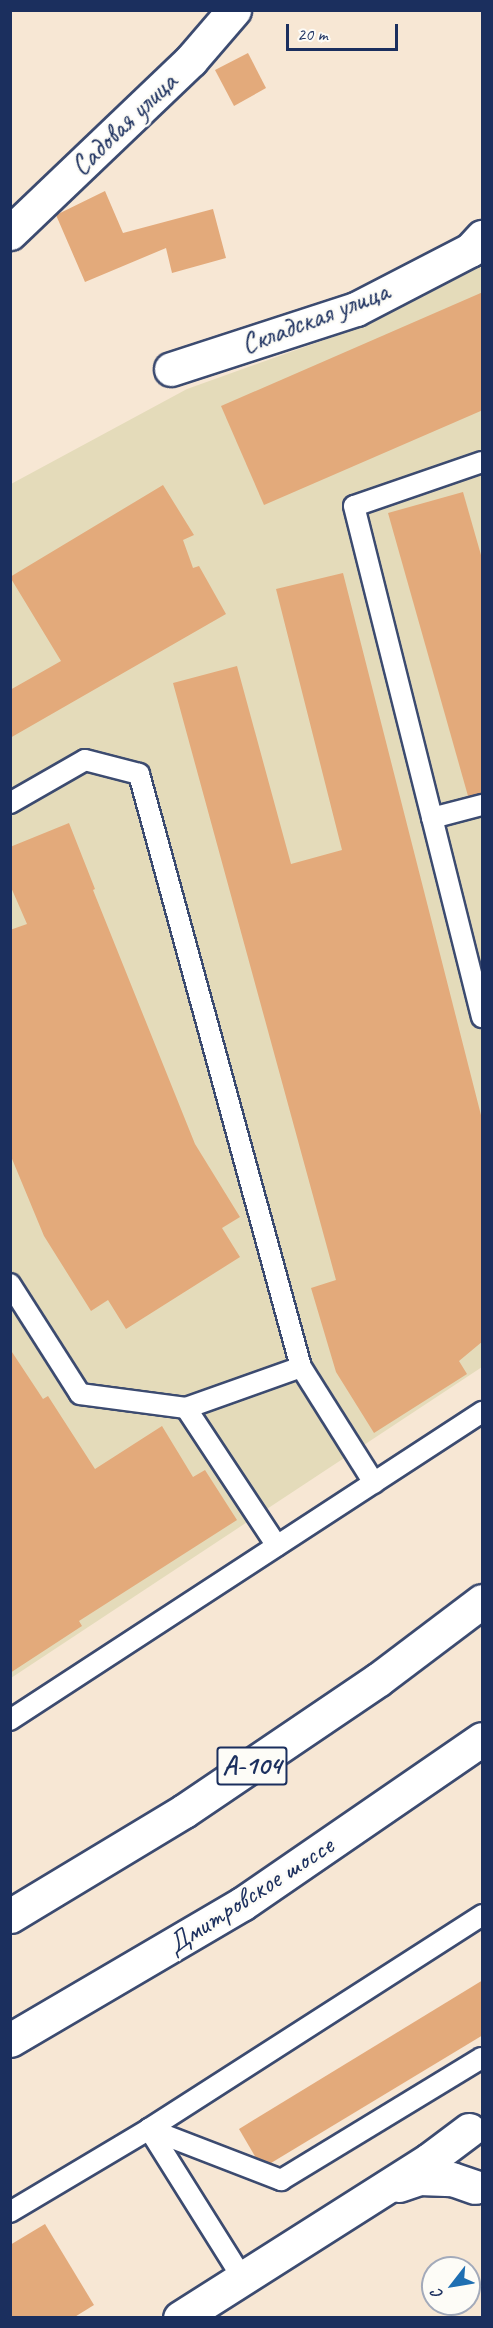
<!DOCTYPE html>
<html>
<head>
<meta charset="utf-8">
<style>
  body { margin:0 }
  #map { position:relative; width:493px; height:2328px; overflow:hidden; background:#f7e7d4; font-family:Caveat,sans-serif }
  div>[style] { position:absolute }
  .built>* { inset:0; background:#e4dbba }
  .building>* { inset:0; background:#e3aa7b }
  .roads { filter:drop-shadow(2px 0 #3c4b70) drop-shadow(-2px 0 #3c4b70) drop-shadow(0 2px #3c4b70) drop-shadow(0 -2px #3c4b70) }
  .lane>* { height:20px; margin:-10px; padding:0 10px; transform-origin:10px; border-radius:10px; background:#fff }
  .street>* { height:33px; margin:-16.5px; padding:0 16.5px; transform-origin:16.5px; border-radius:16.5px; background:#fff }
  .secondary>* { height:33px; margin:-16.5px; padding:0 16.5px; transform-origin:16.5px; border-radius:16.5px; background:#fff }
  .highway>* { height:33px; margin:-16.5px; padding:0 16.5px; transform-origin:16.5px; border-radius:16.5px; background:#fff }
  span { translate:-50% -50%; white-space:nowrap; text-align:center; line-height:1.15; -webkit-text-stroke:5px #fdfcf7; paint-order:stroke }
  .shield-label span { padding:2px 4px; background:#fdfcf7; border:2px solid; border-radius:4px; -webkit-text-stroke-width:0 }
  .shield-label { font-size:27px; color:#1b2f5e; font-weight:700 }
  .street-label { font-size:28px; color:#1b2f5e }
  .frame { position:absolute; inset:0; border:12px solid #1b2f5e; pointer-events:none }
  .north { position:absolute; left:421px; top:2256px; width:60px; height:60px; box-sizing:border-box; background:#fdfcf7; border:2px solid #a3aaba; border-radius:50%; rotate:239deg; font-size:16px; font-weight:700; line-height:24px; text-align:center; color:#1b2f5e }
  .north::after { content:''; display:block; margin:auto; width:21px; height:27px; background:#1f6fb2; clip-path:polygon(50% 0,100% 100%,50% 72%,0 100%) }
  .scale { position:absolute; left:286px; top:24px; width:112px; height:27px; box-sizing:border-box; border:3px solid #1b2f5e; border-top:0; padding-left:8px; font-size:18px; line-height:21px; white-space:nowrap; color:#1b2f5e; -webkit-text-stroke:4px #fdfcf7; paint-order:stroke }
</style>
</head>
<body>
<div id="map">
  <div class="built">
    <i style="clip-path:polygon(482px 266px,482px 1367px,11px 1678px,11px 484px,187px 389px,369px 324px)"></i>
  </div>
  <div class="building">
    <i style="clip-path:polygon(248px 53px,266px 88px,234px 106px,215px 70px)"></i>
    <i style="clip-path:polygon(105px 191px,123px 233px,213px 209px,226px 258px,172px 273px,166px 248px,85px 282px,56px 215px)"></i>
    <i style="clip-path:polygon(483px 292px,483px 410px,264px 505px,221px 406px)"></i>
    <i style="clip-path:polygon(163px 485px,194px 535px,183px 540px,193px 568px,199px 566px,226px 614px,10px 738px,10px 690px,61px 661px,10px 577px)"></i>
    <i style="clip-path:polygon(463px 492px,483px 562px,483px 793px,468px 796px,388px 513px)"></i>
    <i style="clip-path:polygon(343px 573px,483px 1123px,483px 1341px,459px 1361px,467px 1374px,374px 1433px,336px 1372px,311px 1288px,336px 1280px,173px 683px,237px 666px,291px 864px,342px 850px,276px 589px)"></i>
    <i style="clip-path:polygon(69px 823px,95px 889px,93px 890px,195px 1144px,240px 1217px,222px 1228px,240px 1257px,126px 1329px,108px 1300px,91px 1311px,44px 1236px,10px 1154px,10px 930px,27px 924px,10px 885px,10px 847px)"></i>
    <i style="clip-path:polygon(10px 1349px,43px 1399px,48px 1396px,95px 1469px,162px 1426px,193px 1477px,205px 1470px,237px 1520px,79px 1621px,82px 1626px,10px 1673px)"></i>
    <i style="clip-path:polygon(483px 1980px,483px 2035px,271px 2163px,256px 2158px,239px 2129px)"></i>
    <i style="clip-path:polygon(45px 2224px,94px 2305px,73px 2318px,10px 2318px,10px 2245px)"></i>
  </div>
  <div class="roads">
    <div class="lane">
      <i style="left:482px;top:462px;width:135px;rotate:161deg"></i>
      <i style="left:354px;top:506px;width:527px;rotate:75.94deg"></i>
      <i style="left:10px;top:803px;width:86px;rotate:-29.8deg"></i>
      <i style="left:85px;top:760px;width:56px;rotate:14.5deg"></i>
      <i style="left:139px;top:774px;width:615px;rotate:74.72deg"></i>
      <i style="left:301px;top:1367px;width:137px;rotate:57.8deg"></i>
      <i style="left:432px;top:818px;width:52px;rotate:-14.6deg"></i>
      <i style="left:10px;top:1284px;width:130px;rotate:57.5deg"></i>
      <i style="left:80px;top:1394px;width:107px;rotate:7.5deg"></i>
      <i style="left:186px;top:1408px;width:122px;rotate:-19.6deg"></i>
      <i style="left:186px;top:1408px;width:165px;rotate:56.6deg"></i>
      <i style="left:10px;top:1720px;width:564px;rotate:-33.13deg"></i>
      <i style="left:10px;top:2212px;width:162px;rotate:-30.8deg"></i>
      <i style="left:149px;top:2129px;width:142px;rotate:21.1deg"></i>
      <i style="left:281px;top:2180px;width:235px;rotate:-31.3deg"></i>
      <i style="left:243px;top:2279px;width:177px;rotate:-122.1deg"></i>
      <i style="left:149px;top:2129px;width:396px;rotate:-32.7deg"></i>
    </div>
    <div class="street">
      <i style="left:10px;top:233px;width:250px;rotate:-43.7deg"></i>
      <i style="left:191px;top:60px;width:66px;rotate:-49.3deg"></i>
      <i style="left:171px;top:369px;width:194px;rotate:-18deg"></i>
      <i style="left:356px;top:309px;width:128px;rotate:-27.4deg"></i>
      <i style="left:470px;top:250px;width:18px;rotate:-47deg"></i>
    </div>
    <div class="secondary">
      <i style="left:399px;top:2185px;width:21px;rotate:-19deg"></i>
      <i style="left:419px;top:2178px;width:33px;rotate:2deg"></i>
      <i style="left:452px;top:2179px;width:24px;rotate:19deg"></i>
      <i style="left:180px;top:2318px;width:295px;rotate:-32.4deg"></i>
      <i style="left:429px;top:2160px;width:50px;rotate:-36.9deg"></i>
    </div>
    <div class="highway">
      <i style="left:10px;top:1916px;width:203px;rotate:-31.1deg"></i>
      <i style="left:184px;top:1811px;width:235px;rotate:-34.1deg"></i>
      <i style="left:379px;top:1679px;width:129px;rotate:-37.1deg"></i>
      <i style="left:10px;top:2040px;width:269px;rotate:-30.4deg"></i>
      <i style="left:242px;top:1904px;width:291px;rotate:-34.5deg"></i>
    </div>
  </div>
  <div class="shield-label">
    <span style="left:252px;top:1766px">А-104</span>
  </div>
  <div class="street-label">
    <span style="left:124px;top:124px;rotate:-44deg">Садовая улица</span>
    <span style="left:315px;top:318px;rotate:-21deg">Складская улица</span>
    <span style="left:250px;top:1895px;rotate:-33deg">Дмитровское шоссе</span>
  </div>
  <div class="frame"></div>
  <div class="north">С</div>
  <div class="scale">20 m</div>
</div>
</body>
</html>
